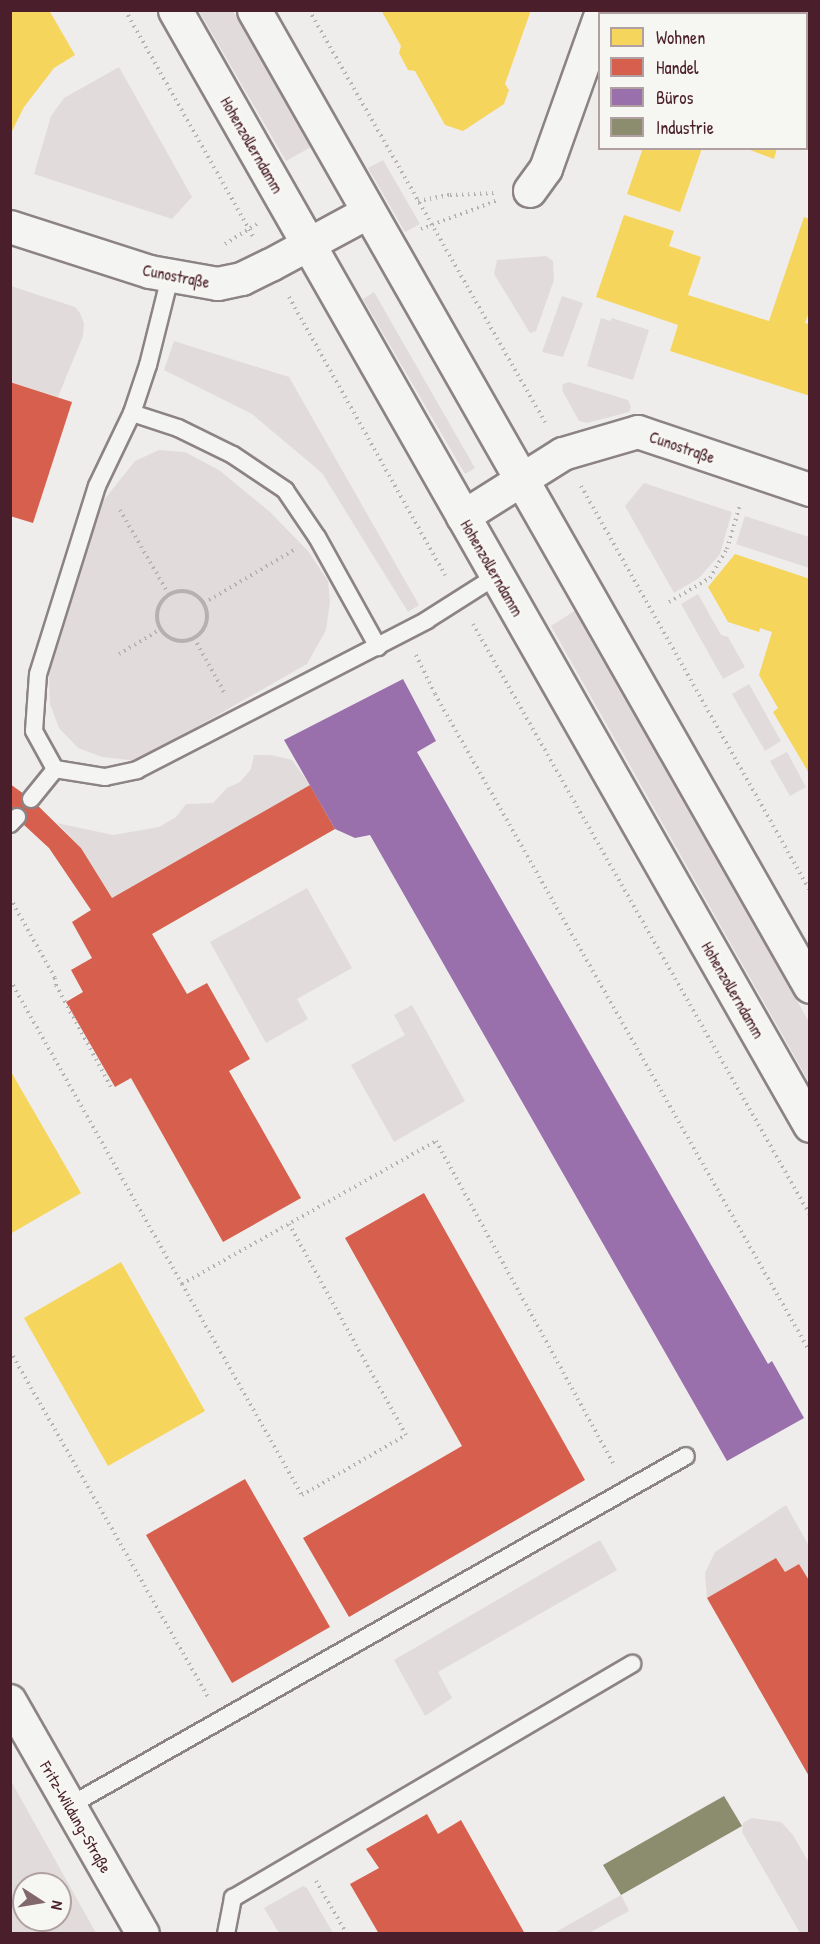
<!DOCTYPE html>
<html>
<head>
<meta charset="utf-8">
<style>
  body { margin:0 }
  #map { position:relative; width:820px; height:1944px; overflow:hidden; background:#eeedeb; font-family:"Patrick Hand",sans-serif }
  div>[style] { position:absolute }
  .green>* { inset:0; background:#e1dcdb }
  .homes>* { inset:0; background:#f6d55c }
  .shops>* { inset:0; background:#d6604d }
  .offices>* { inset:0; background:#9970ab }
  .industry>* { inset:0; background:#8c8c6e }
  .path>* { height:4px; margin-top:-2px; transform-origin:0; background:repeating-linear-gradient(90deg,#b5b1b0 0 1.5px,transparent 0 6px) }
  .path>.ring { margin:-2px; padding:0; box-sizing:content-box; background:none; border:4px solid #b5b1b0; border-radius:50% }
  .roads { filter:drop-shadow(2px 0 #8c8385) drop-shadow(-2px 0 #8c8385) drop-shadow(0 2px #8c8385) drop-shadow(0 -2px #8c8385) }
  .lane>* { height:16px; margin:-8px; padding:0 8px; transform-origin:8px; border-radius:8px; background:#f4f4f2 }
  .street>* { height:32px; margin:-16px; padding:0 16px; transform-origin:16px; border-radius:16px; background:#f4f4f2 }
  .secondary>* { height:33px; margin:-16.5px; padding:0 16.5px; transform-origin:16.5px; border-radius:16.5px; background:#f4f4f2 }
  span { translate:-50% -50%; white-space:nowrap; text-align:center; line-height:1.15; -webkit-text-stroke:6px #f6f6f2; paint-order:stroke }
  .street-label { font-size:16px; color:#4a1f2b }
  .frame { position:absolute; inset:0; border:12px solid #4a1f2b; pointer-events:none }
  .legend { position:absolute; left:598px; top:12px; width:210px; height:138px; box-sizing:border-box; background:#f6f6f2; border:2px solid #b1a0a2; margin:0; padding:8px 10px; list-style:none; font-size:18px; color:#4a1f2b }
  .legend li { display:flex; align-items:center; gap:12px; height:30px }
  .legend b { width:30px; border:2px solid #b1a0a2 }
  .north { position:absolute; left:12px; top:1872px; width:60px; height:60px; box-sizing:border-box; background:#f6f6f2; border:2px solid #b1a0a2; border-radius:50%; rotate:102deg; font-size:16px; font-weight:700; line-height:24px; text-align:center; color:#4a1f2b }
  .north::after { content:''; display:block; margin:auto; width:21px; height:27px; background:#83676e; clip-path:polygon(50% 0,100% 100%,50% 72%,0 100%) }
</style>
</head>
<body>
<div id="map">
  <div class="green">
    <i style="clip-path:polygon(199px 11px,233px 11px,311px 147px,286px 161px)"></i>
    <i style="clip-path:polygon(119px 67px,192px 197px,172px 219px,34px 174px,51px 116px,64px 98px)"></i>
    <i style="clip-path:polygon(383px 160px,420px 224px,405px 232px,368px 168px)"></i>
    <i style="clip-path:polygon(546px 256px,553px 261px,554px 280px,536px 331px,530px 333px,494px 274px,497px 260px)"></i>
    <i style="clip-path:polygon(11px 286px,75px 307px,80px 313px,84px 323px,83px 336px,58px 397px,11px 382px)"></i>
    <i style="clip-path:polygon(374px 292px,475px 468px,465px 474px,363px 299px)"></i>
    <i style="clip-path:polygon(562px 296px,583px 303px,563px 357px,542px 352px)"></i>
    <i style="clip-path:polygon(601px 318px,610px 321px,612px 318px,649px 330px,633px 380px,587px 366px)"></i>
    <i style="clip-path:polygon(174px 341px,289px 377px,419px 605px,408px 612px,322px 473px,252px 414px,164px 370px)"></i>
    <i style="clip-path:polygon(569px 382px,628px 400px,631px 407px,629px 412px,587px 423px,579px 421px,562px 390px,563px 384px)"></i>
    <i style="clip-path:polygon(159px 450px,185px 452px,219px 470px,270px 512px,308px 551px,328px 581px,330px 602px,326px 630px,307px 664px,137px 761px,102px 757px,78px 748px,59px 728px,50px 704px,49px 674px,103px 501px,135px 461px)"></i>
    <i style="clip-path:polygon(644px 483px,732px 512px,720px 554px,699px 578px,674px 593px,625px 506px)"></i>
    <i style="clip-path:polygon(745px 516px,809px 537px,809px 568px,736px 544px)"></i>
    <i style="clip-path:polygon(698px 594px,721px 635px,728px 637px,745px 667px,723px 679px,681px 604px)"></i>
    <i style="clip-path:polygon(576px 610px,809px 1022px,809px 1082px,551px 626px)"></i>
    <i style="clip-path:polygon(749px 684px,781px 741px,765px 751px,732px 694px)"></i>
    <i style="clip-path:polygon(787px 752px,806px 787px,790px 796px,770px 761px)"></i>
    <i style="clip-path:polygon(254px 755px,271px 755px,292px 760px,310px 785px,112px 898px,81px 848px,57px 823px,113px 835px,159px 827px,176px 817px,186px 804px,213px 803px,227px 788px,240px 782px,251px 769px)"></i>
    <i style="clip-path:polygon(307px 888px,352px 968px,297px 999px,308px 1019px,266px 1043px,210px 942px)"></i>
    <i style="clip-path:polygon(412px 1005px,465px 1101px,394px 1142px,351px 1065px,405px 1035px,394px 1015px)"></i>
    <i style="clip-path:polygon(786px 1505px,809px 1546px,809px 1582px,799px 1564px,785px 1572px,776px 1558px,707px 1598px,705px 1573px,715px 1552px)"></i>
    <i style="clip-path:polygon(600px 1540px,617px 1570px,438px 1672px,452px 1698px,425px 1716px,394px 1660px)"></i>
    <i style="clip-path:polygon(evenodd,11px 1781px,96px 1933px,11px 1933px,11px 1781px,24px 1884px,60px 1884px,60px 1920px,24px 1920px,24px 1884px)"></i>
    <i style="clip-path:polygon(752px 1818px,781px 1822px,793px 1835px,809px 1863px,809px 1933px,800px 1933px,742px 1832px,743px 1823px)"></i>
    <i style="clip-path:polygon(303px 1886px,307px 1888px,333px 1933px,279px 1933px,264px 1908px)"></i>
    <i style="clip-path:polygon(621px 1895px,629px 1911px,589px 1933px,554px 1933px)"></i>
  </div>
  <div class="homes">
    <i style="clip-path:polygon(10px 10px,49px 10px,75px 55px,54px 68px,24px 107px,10px 135px)"></i>
    <i style="clip-path:polygon(381px 10px,531px 10px,505px 84px,509px 90px,504px 104px,463px 131px,445px 125px,415px 71px,408px 70px,399px 53px,401px 46px)"></i>
    <i style="clip-path:polygon(685px 10px,763px 10px,762px 14px,684px 14px)"></i>
    <i style="clip-path:polygon(643px 148px,702px 148px,680px 212px,627px 194px)"></i>
    <i style="clip-path:polygon(745px 148px,777px 148px,774px 159px)"></i>
    <i style="clip-path:polygon(624px 215px,674px 231px,669px 246px,701px 257px,688px 295px,769px 321px,804px 217px,810px 219px,810px 309px,805px 323px,810px 324px,810px 396px,670px 351px,678px 325px,596px 297px)"></i>
    <i style="clip-path:polygon(735px 554px,810px 579px,810px 775px,773px 712px,778px 708px,759px 675px,772px 632px,760px 628px,759px 632px,728px 622px,708px 587px)"></i>
    <i style="clip-path:polygon(10px 1070px,81px 1193px,10px 1234px)"></i>
    <i style="clip-path:polygon(121px 1262px,205px 1411px,108px 1466px,24px 1318px)"></i>
  </div>
  <div class="shops">
    <i style="clip-path:polygon(10px 382px,72px 402px,33px 523px,10px 516px)"></i>
    <i style="clip-path:polygon(10px 784px,31px 799px,81px 848px,112px 898px,310px 785px,335px 829px,152px 934px,187px 994px,207px 983px,250px 1059px,229px 1071px,301px 1198px,223px 1242px,131px 1078px,115px 1087px,66px 1002px,83px 992px,71px 970px,92px 958px,72px 922px,91px 910px,49px 848px,10px 812px)"></i>
    <i style="clip-path:polygon(424px 1193px,585px 1480px,349px 1617px,303px 1538px,462px 1446px,345px 1238px)"></i>
    <i style="clip-path:polygon(245px 1479px,330px 1627px,232px 1683px,146px 1535px)"></i>
    <i style="clip-path:polygon(776px 1558px,785px 1572px,799px 1564px,810px 1582px,810px 1778px,707px 1598px)"></i>
    <i style="clip-path:polygon(427px 1814px,438px 1834px,461px 1820px,525px 1934px,379px 1934px,350px 1884px,379px 1868px,366px 1849px)"></i>
  </div>
  <div class="offices">
    <i style="clip-path:polygon(403px 679px,436px 741px,417px 752px,768px 1364px,772px 1361px,804px 1418px,727px 1461px,370px 835px,355px 838px,335px 829px,284px 740px)"></i>
  </div>
  <div class="industry">
    <i style="clip-path:polygon(724px 1796px,742px 1826px,621px 1895px,603px 1865px)"></i>
  </div>
  <div class="path">
    <i style="left:125px;top:10px;width:260px;rotate:60.5deg"></i>
    <i style="left:309px;top:10px;width:475px;rotate:60.2deg"></i>
    <i style="left:418px;top:201px;width:33px;rotate:-11deg"></i>
    <i style="left:450px;top:195px;width:44px;rotate:-2.6deg"></i>
    <i style="left:421px;top:229px;width:80px;rotate:-20.5deg"></i>
    <i style="left:225px;top:244px;width:38px;rotate:-32deg"></i>
    <i style="left:289px;top:297px;width:319px;rotate:60.7deg"></i>
    <i style="left:581px;top:486px;width:465px;rotate:60.5deg"></i>
    <i style="left:120px;top:510px;width:98px;rotate:60deg"></i>
    <i class="ring" style="left:157px;top:591px;width:46px;height:46px"></i>
    <i style="left:669px;top:602px;width:48px;rotate:-30.3deg"></i>
    <i style="left:710px;top:578px;width:34px;rotate:-60deg"></i>
    <i style="left:727px;top:549px;width:46px;rotate:-73.5deg"></i>
    <i style="left:204px;top:603px;width:104px;rotate:-30.5deg"></i>
    <i style="left:473px;top:624px;width:680px;rotate:60.31deg"></i>
    <i style="left:194px;top:638px;width:62px;rotate:60.9deg"></i>
    <i style="left:119px;top:654px;width:49px;rotate:-30.8deg"></i>
    <i style="left:416px;top:655px;width:43px;rotate:64deg"></i>
    <i style="left:435px;top:694px;width:757px;rotate:60.32deg"></i>
    <i style="left:10px;top:898px;width:92px;rotate:60.6deg"></i>
    <i style="left:55px;top:978px;width:7px;rotate:82deg"></i>
    <i style="left:56px;top:985px;width:118px;rotate:61.7deg"></i>
    <i style="left:10px;top:980px;width:349px;rotate:60.5deg"></i>
    <i style="left:182px;top:1284px;width:291px;rotate:-29.4deg"></i>
    <i style="left:436px;top:1141px;width:370px;rotate:61.2deg"></i>
    <i style="left:182px;top:1284px;width:243px;rotate:60.4deg"></i>
    <i style="left:302px;top:1495px;width:120px;rotate:-30deg"></i>
    <i style="left:406px;top:1435px;width:241px;rotate:-119deg"></i>
    <i style="left:10px;top:1351px;width:399px;rotate:60.2deg"></i>
    <i style="left:316px;top:1881px;width:61px;rotate:59.7deg"></i>
  </div>
  <div class="roads">
    <div class="lane">
      <i style="left:170px;top:277px;width:91px;rotate:104deg"></i>
      <i style="left:148px;top:365px;width:51px;rotate:108.4deg"></i>
      <i style="left:132px;top:413px;width:81px;rotate:115.6deg"></i>
      <i style="left:97px;top:486px;width:197px;rotate:107.4deg"></i>
      <i style="left:38px;top:674px;width:57px;rotate:94deg"></i>
      <i style="left:34px;top:731px;width:43px;rotate:61.1deg"></i>
      <i style="left:55px;top:769px;width:51px;rotate:9.1deg"></i>
      <i style="left:105px;top:777px;width:33px;rotate:-12deg"></i>
      <i style="left:137px;top:770px;width:326px;rotate:-27.3deg"></i>
      <i style="left:427px;top:620px;width:82px;rotate:-32.5deg"></i>
      <i style="left:132px;top:413px;width:48px;rotate:18.1deg"></i>
      <i style="left:178px;top:428px;width:61px;rotate:26.1deg"></i>
      <i style="left:233px;top:455px;width:63px;rotate:33.9deg"></i>
      <i style="left:285px;top:490px;width:57px;rotate:55.8deg"></i>
      <i style="left:317px;top:537px;width:126px;rotate:61deg"></i>
      <i style="left:31px;top:799px;width:38px;rotate:-51deg"></i>
      <i style="left:10px;top:824px;width:10px;rotate:-45deg"></i>
      <i style="left:69px;top:1806px;width:709px;rotate:-29.56deg"></i>
      <i style="left:226px;top:1934px;width:37px;rotate:-79deg"></i>
      <i style="left:233px;top:1898px;width:463px;rotate:-30.4deg"></i>
    </div>
    <div class="street">
      <i style="left:530px;top:191px;width:27px;rotate:-54deg"></i>
      <i style="left:546px;top:169px;width:161px;rotate:-70.4deg"></i>
      <i style="left:10px;top:227px;width:147px;rotate:17.8deg"></i>
      <i style="left:150px;top:272px;width:69px;rotate:10deg"></i>
      <i style="left:218px;top:284px;width:25px;rotate:-12deg"></i>
      <i style="left:242px;top:279px;width:32px;rotate:-26deg"></i>
      <i style="left:271px;top:265px;width:109px;rotate:-28.4deg"></i>
      <i style="left:463px;top:517px;width:118px;rotate:-32.2deg"></i>
      <i style="left:563px;top:454px;width:78px;rotate:-16.3deg"></i>
      <i style="left:638px;top:432px;width:182px;rotate:18.6deg"></i>
      <i style="left:10px;top:1701px;width:268px;rotate:60.3deg"></i>
    </div>
    <div class="secondary">
      <i style="left:175px;top:10px;width:1283px;rotate:60.34deg"></i>
      <i style="left:254px;top:10px;width:1123px;rotate:60.33deg"></i>
    </div>
  </div>
  <div class="street-label">
    <span style="left:252px;top:145px;rotate:60deg">Hohenzollerndamm</span>
    <span style="left:176px;top:276px;rotate:11deg">Cunostraße</span>
    <span style="left:682px;top:447px;rotate:19deg">Cunostraße</span>
    <span style="left:492px;top:568px;rotate:60deg">Hohenzollerndamm</span>
    <span style="left:733px;top:990px;rotate:60deg">Hohenzollerndamm</span>
    <span style="left:76px;top:1817px;rotate:60deg">Fritz-Wildung-Straße</span>
  </div>
  <div class="frame"></div>
  <ul class="legend">
  <li><b style="height:16px;background:#f6d55c"></b>Wohnen</li>
  <li><b style="height:16px;background:#d6604d"></b>Handel</li>
  <li><b style="height:16px;background:#9970ab"></b>Büros</li>
  <li><b style="height:16px;background:#8c8c6e"></b>Industrie</li>
  </ul>
  <div class="north">N</div>
</div>
</body>
</html>
